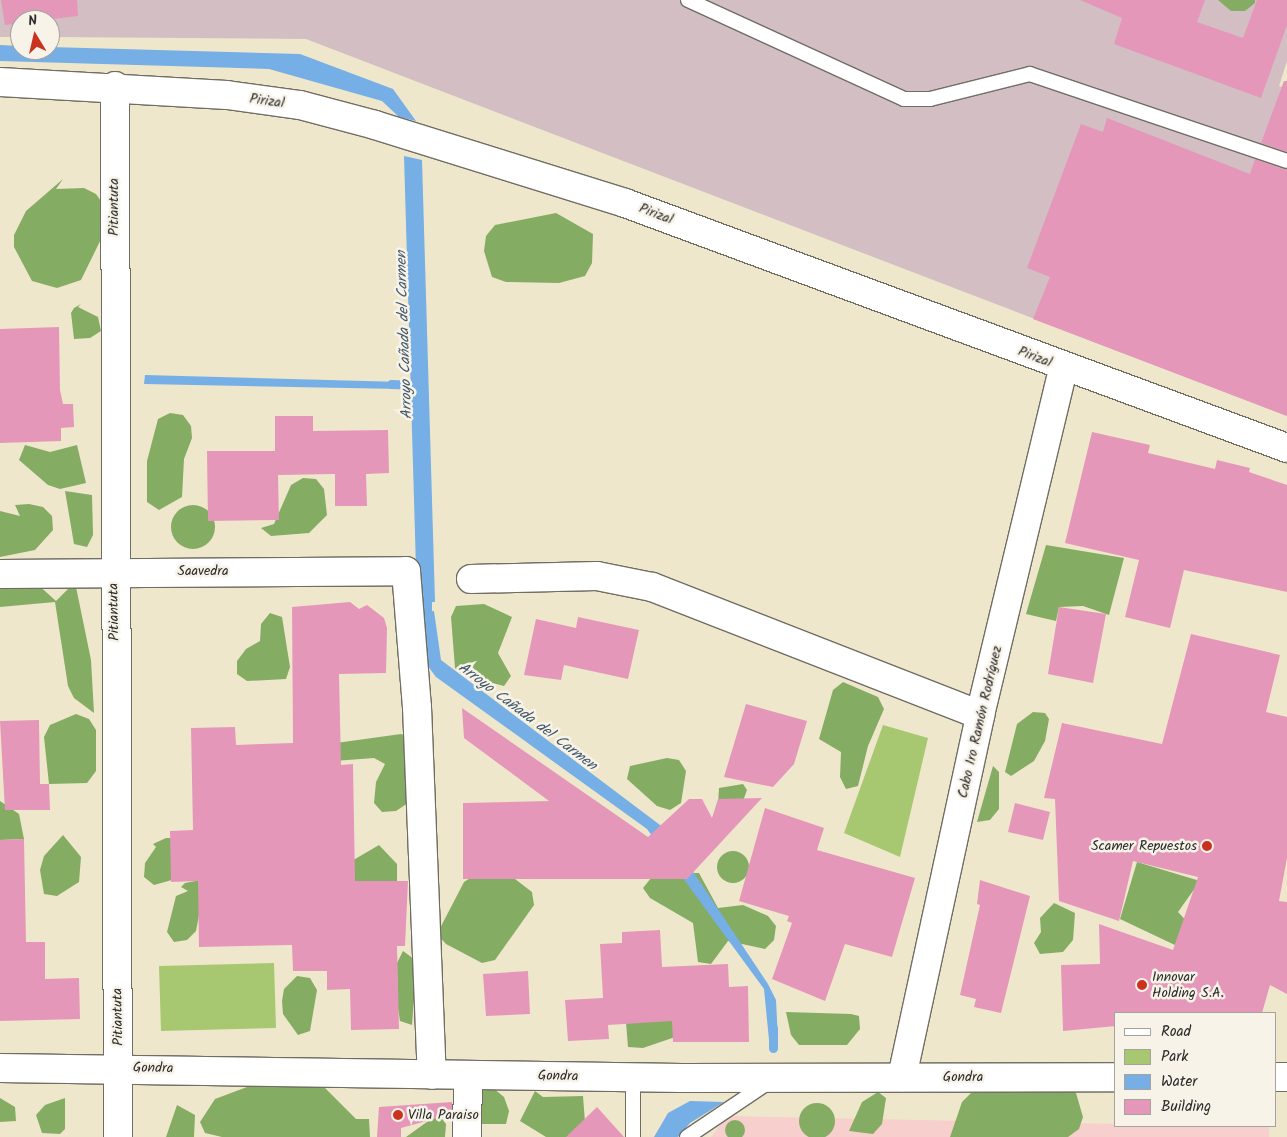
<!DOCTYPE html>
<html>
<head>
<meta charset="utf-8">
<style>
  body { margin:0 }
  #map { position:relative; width:1287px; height:1137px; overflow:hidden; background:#efe7cc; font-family:Kalam,sans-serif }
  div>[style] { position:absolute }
  .built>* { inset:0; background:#f7d0cd }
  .industrial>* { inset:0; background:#d2bec3 }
  .green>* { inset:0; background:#a7c871 }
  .forest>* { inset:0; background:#85ac63 }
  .round { border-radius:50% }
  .water>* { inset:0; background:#76afe6 }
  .stream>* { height:9px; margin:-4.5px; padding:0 4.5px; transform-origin:4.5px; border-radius:4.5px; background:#76afe6 }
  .building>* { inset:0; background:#e597b9 }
  .roads { filter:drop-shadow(1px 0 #706d63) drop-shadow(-1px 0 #706d63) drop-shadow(0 1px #706d63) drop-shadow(0 -1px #706d63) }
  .service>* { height:14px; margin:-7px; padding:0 7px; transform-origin:7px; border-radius:7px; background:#fff }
  .minor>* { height:28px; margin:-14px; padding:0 14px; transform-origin:14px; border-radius:14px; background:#fff }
  .dots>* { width:14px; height:14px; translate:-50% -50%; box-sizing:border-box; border:2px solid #f7f3e8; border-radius:50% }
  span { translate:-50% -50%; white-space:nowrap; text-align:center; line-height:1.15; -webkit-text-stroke:5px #f7f3e8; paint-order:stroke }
  .street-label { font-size:14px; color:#2b2b2b }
  .poi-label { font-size:14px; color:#2b2b2b }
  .right { translate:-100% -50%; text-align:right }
  .left { translate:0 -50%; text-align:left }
  .water-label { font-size:15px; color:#45596c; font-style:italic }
  .legend { position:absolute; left:1114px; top:1012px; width:162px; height:115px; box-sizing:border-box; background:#f7f3e8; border:1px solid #a5a39c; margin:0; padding:6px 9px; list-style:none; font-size:15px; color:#2b2b2b }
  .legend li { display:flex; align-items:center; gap:10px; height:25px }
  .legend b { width:25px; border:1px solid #a5a39c }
  .north { position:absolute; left:10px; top:10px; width:50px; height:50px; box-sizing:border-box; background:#f7f3e8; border:1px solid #a5a39c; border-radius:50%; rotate:351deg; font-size:14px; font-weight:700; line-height:20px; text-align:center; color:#2b2b2b }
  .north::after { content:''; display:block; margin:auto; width:18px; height:22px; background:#c8321e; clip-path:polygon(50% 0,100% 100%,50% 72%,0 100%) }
</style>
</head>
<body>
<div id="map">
  <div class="built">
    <i style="clip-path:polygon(727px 1116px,1269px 1127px,1269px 1137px,711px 1137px)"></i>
  </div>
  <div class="industrial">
    <i style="clip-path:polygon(0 0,1287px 0,1287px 61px,1279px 86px,1287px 89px,1287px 416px,306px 39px,50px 37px,50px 20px,20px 20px,20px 37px,0 37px)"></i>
  </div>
  <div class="green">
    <i style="clip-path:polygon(883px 725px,928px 738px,900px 857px,844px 833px)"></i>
    <i style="clip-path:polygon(274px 963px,276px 1028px,161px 1031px,159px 966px)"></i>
  </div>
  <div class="forest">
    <i style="clip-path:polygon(1218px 0,1255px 0,1255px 3px,1245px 11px,1231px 11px)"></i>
    <i style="clip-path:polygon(63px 179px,56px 189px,84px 188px,96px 194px,103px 204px,105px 231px,81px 280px,57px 288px,32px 281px,14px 247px,14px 235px,26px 211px)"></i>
    <i style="clip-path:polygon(556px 213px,593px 234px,592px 263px,585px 276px,559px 283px,506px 282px,492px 277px,484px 251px,486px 236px,495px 225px)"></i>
    <i style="clip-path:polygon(81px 304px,78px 307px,98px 317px,101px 331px,90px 338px,74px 339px,71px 313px,74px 308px)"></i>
    <i style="clip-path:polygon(170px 413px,183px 415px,191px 426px,192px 438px,184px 459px,182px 497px,159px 510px,147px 502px,147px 461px,158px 419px)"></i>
    <i style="clip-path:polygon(25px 445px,50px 452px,77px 445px,86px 483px,60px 489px,48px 485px,19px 460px)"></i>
    <i style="clip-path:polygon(303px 478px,316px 479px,324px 489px,327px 515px,309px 533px,271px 536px,261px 528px,274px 524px,291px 485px)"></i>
    <i style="clip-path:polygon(65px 491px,92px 495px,93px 535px,87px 547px,74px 544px)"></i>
    <i style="clip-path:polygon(29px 504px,43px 507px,52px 516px,53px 530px,35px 550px,0 557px,0 511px,20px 516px,15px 505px)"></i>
    <i class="round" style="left:171px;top:505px;width:44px;height:44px"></i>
    <i style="clip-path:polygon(1046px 545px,1124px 558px,1109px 615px,1083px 606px,1059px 607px,1056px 621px,1026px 614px)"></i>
    <i style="clip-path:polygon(0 580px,36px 583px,56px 601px,75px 582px,91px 660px,94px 713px,74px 698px,68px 686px,55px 602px,0 607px)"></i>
    <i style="clip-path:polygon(484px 604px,512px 617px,498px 653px,511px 676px,504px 686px,466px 676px,455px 668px,451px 617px,456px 606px)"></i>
    <i style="clip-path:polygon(270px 613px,282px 617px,290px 667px,286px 679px,247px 681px,237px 674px,237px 661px,246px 649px,260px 641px,261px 624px)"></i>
    <i style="clip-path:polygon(843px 682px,878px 697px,884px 709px,868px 746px,858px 786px,846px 789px,840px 777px,841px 752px,819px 739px,833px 690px)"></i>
    <i style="clip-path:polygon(1033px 712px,1045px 713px,1049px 719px,1045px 741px,1034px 761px,1011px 776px,1005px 772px,1017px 724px)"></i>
    <i style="clip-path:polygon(76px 714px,89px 719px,96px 730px,96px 771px,87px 783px,49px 784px,44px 737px,50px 725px)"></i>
    <i style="clip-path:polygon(401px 734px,407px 736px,408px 803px,396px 811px,382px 812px,374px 803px,376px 782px,385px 764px,374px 758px,334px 761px,329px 744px)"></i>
    <i style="clip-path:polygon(667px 758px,679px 760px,686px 771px,681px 803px,670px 810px,657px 806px,627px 779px,630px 766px)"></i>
    <i style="clip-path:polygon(993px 766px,999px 772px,999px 809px,990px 820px,977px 822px)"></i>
    <i style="clip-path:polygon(743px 784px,747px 790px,743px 801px,718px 805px,719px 788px)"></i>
    <i style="clip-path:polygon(0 801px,19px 814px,24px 839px,0 840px)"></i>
    <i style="clip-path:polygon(63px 835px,81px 857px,79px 882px,57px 896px,44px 894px,40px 870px,44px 856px)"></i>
    <i style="clip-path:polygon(166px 838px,173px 838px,179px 878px,154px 885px,144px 877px,145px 863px,156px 847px,153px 844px)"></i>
    <i style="clip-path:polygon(379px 845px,397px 864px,397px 883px,350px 881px,350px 862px)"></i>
    <i class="round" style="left:717px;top:851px;width:32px;height:32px"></i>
    <i style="clip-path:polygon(1137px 862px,1200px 881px,1178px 912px,1192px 927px,1177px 946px,1120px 919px)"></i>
    <i style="clip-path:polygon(688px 873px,699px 873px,718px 908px,743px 905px,768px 916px,776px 926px,774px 940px,765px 949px,728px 941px,711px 964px,698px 962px,693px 923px,650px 898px,643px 888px,651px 878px)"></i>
    <i style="clip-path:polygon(475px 875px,515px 879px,532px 892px,534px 905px,495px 960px,482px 963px,446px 944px,437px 934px,464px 882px)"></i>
    <i style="clip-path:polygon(206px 879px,196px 931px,187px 940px,174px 942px,167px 932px,176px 896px,188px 891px,181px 887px,185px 883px)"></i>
    <i style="clip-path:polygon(1054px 903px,1075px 913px,1073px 940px,1063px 952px,1040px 954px,1034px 943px,1041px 932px,1040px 918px)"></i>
    <i style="clip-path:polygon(403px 951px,414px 959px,416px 972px,412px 1025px,400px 1021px,398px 1008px,397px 963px)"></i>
    <i style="clip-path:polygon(297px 976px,310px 978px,317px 990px,310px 1031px,298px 1035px,283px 1014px,282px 1001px,284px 989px)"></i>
    <i style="clip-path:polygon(650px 976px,684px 1034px,643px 1048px,628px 1047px,626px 1022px)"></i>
    <i style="clip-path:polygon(786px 1012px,851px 1014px,859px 1016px,860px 1029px,847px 1045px,799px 1045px,791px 1035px)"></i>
    <i style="clip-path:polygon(1061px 1081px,1076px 1093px,1083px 1117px,1079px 1129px,1068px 1137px,950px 1137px,962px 1102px,971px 1093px,1000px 1086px,1011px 1093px,1037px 1092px)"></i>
    <i style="clip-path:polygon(319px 1082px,356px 1119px,369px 1119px,370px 1137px,222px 1137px,205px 1133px,200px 1122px,215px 1099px,255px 1084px)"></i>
    <i style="clip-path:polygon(480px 1086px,493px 1088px,504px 1097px,509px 1111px,506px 1124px,479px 1124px)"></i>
    <i style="clip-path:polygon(535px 1091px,543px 1097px,583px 1096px,585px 1122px,603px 1137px,546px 1137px,520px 1121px)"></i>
    <i style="clip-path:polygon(878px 1092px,886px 1098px,882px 1124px,873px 1134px,849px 1131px,862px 1102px)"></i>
    <i style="clip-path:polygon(0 1098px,15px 1107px,16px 1121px,0 1122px)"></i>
    <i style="clip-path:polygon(65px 1098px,65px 1129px,60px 1134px,42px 1133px,36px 1115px,45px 1105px)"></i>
    <i class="round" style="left:799px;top:1103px;width:36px;height:36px"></i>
    <i style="clip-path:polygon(177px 1105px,195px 1115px,194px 1137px,166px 1137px)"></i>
    <i style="clip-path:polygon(438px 1114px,446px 1124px,445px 1137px,406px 1137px)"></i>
    <i class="round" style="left:725px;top:1120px;width:20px;height:20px"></i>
  </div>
  <div class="water">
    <i style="clip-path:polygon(0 45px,20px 46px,20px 50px,50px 47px,300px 54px,393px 89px,416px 121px,399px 117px,382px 101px,269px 69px,0 61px)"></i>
    <i style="clip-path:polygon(404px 156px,422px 160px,435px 602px,417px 603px)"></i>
    <i style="clip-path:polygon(145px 375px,402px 382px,402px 389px,144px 384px)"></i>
    <i style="clip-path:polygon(434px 611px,441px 660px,664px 828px,768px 984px,776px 1000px,778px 1039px,769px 1040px,764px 989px,647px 829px,436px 677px,421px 657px,417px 613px)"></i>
    <i style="clip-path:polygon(690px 1101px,724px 1102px,690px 1123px,678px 1137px,654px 1137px,668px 1113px)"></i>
  </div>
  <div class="stream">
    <i style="left:391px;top:384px;width:29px;rotate:2deg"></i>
    <i style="left:427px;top:590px;width:32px;rotate:90deg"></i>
    <i style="left:773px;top:1028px;width:20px;rotate:90deg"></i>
  </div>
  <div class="building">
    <i style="clip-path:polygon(1px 0,77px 0,78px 16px,5px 25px)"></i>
    <i style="clip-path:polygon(1080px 0,1205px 0,1197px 22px,1243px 38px,1257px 0,1287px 0,1287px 25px,1261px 98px,1114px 44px,1122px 18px)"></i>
    <i style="clip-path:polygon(1284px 81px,1287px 81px,1287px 152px,1261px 143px)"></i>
    <i style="clip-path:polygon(1107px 118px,1250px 174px,1255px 159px,1287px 170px,1287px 416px,1033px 319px,1050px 277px,1027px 268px,1081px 124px,1103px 132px)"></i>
    <i style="clip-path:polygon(59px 327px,60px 390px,63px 404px,73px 404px,74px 427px,61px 428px,61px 441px,0 443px,0 329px)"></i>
    <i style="clip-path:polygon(275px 416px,313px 416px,313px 431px,388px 430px,389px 473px,366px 474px,367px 506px,335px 506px,335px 474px,278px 475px,279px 520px,208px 521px,207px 451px,275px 451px)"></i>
    <i style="clip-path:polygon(1092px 432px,1150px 445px,1148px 453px,1215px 469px,1217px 460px,1250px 468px,1249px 472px,1287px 485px,1287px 592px,1184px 570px,1170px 628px,1125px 617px,1139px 560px,1065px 543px)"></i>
    <i style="clip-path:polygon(350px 602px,359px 609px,367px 605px,384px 618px,387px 628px,386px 673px,339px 674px,341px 765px,353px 764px,355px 881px,408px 881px,405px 946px,397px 946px,399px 1029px,351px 1030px,350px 989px,327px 990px,327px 971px,293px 971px,292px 945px,199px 947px,198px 881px,171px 882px,170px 831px,193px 830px,191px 728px,235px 727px,236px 745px,293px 743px,292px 607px)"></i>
    <i style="clip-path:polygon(1059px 607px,1106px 614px,1093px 683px,1048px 674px)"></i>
    <i style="clip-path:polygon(578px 617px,639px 630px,628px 679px,564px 665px,561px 680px,524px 675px,536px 619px,576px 628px)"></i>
    <i style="clip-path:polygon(1191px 634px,1280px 655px,1266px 712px,1287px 717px,1287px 858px,1279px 901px,1287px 902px,1287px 994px,1270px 985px,1262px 1013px,1116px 1013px,1116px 1026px,1063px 1031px,1061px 965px,1100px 964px,1099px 924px,1173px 950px,1198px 877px,1133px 861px,1119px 921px,1059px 901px,1055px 799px,1044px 798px,1062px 723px,1162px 744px)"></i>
    <i style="clip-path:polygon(746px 704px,807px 721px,794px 764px,773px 787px,724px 777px)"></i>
    <i style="clip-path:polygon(462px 708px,648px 837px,689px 799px,702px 799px,712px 818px,718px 799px,762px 798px,687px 879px,463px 879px,463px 803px,549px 801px,464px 738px)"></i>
    <i style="clip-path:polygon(39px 720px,40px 784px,49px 784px,50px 810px,5px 810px,0 721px)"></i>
    <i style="clip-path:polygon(1015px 803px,1050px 812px,1043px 840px,1008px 832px)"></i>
    <i style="clip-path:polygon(765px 808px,824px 828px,817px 850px,915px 878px,892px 957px,845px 944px,825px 1001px,772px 979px,792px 923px,787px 921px,789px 916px,739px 901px)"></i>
    <i style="clip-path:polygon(24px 839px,26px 942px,45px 942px,45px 979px,79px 978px,80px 1019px,0 1021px,0 840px)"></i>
    <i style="clip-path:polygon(980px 880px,1030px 896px,1001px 1013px,974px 1007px,976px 999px,960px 995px,980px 905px,977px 904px)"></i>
    <i style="clip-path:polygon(660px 930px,662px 967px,728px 964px,729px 987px,748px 986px,749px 1042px,673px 1042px,672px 1021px,608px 1025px,609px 1039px,568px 1041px,565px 1000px,603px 998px,600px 944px,622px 943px,622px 932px)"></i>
    <i style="clip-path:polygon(528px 971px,530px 1014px,486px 1016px,483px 974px)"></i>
    <i style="clip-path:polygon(452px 1102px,452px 1114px,401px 1128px,401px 1137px,377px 1137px,379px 1107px)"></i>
    <i style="clip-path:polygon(597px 1107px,624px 1137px,566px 1137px)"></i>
  </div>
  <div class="roads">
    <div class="service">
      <i style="left:688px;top:0;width:238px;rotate:24.6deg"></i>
      <i style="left:904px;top:99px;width:26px"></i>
      <i style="left:930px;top:99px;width:103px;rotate:-14deg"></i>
      <i style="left:1030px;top:74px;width:271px;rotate:18.7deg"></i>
      <i style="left:633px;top:1137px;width:60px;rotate:-90deg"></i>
      <i style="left:687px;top:1137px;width:99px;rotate:-33.9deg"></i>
    </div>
    <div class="minor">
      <i style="left:0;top:82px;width:227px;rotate:3.3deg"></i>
      <i style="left:227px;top:95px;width:74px;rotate:7.8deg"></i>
      <i style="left:300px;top:105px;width:78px;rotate:14.9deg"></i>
      <i style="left:375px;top:125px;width:262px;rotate:17.3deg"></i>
      <i style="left:625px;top:203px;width:706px;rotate:20.31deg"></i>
      <i style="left:115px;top:86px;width:1051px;rotate:89.84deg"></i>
      <i style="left:0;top:574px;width:406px;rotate:-0.4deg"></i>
      <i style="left:406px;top:571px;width:136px;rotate:85.4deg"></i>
      <i style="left:417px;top:707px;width:368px;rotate:87.7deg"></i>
      <i style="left:471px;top:579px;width:126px;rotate:-1.4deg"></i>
      <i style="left:597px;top:576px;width:56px;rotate:11.3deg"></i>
      <i style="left:652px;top:587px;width:352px;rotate:21.3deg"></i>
      <i style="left:0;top:1068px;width:682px;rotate:0.84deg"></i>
      <i style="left:682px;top:1078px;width:434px;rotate:-0.1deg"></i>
      <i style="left:902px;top:1077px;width:370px;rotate:-77.8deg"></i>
      <i style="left:980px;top:715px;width:357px;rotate:-76.5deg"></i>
      <i style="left:1276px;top:1077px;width:11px"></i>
      <i style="left:467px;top:1137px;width:62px;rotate:-89.1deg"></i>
    </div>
  </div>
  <div class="dots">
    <i style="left:1207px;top:846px;background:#c8321e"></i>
    <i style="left:1142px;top:985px;background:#c8321e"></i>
    <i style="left:398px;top:1115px;background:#c8321e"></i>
  </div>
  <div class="street-label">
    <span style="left:267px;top:101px;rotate:8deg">Pirizal</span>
    <span style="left:114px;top:207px;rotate:-90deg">Pitiantuta</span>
    <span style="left:656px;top:214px;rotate:21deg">Pirizal</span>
    <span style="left:1035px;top:357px;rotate:21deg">Pirizal</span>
    <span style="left:203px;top:571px">Saavedra</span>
    <span style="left:114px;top:612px;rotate:-91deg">Pitiantuta</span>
    <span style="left:980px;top:722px;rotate:-77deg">Cabo 1ro Ramón Rodríguez</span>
    <span style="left:118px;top:1017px;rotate:-91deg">Pitiantuta</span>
    <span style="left:153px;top:1068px;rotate:1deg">Gondra</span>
    <span style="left:558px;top:1076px;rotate:1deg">Gondra</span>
    <span style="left:963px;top:1077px">Gondra</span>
  </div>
  <div class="poi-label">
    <span class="right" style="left:1197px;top:846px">Scamer Repuestos</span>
    <span class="left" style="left:1152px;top:985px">Innovar<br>Holding S.A.</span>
    <span class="left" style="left:408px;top:1115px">Villa Paraiso</span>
  </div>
  <div class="water-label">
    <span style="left:405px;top:335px;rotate:-92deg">Arroyo Cañada del Carmen</span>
    <span style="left:527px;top:717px;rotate:37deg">Arroyo Cañada del Carmen</span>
  </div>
  <ul class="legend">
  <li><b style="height:6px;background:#fff"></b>Road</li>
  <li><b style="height:14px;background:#a7c871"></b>Park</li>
  <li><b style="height:14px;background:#76afe6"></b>Water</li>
  <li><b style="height:14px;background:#e597b9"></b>Building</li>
  </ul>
  <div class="north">N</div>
</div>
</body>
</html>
